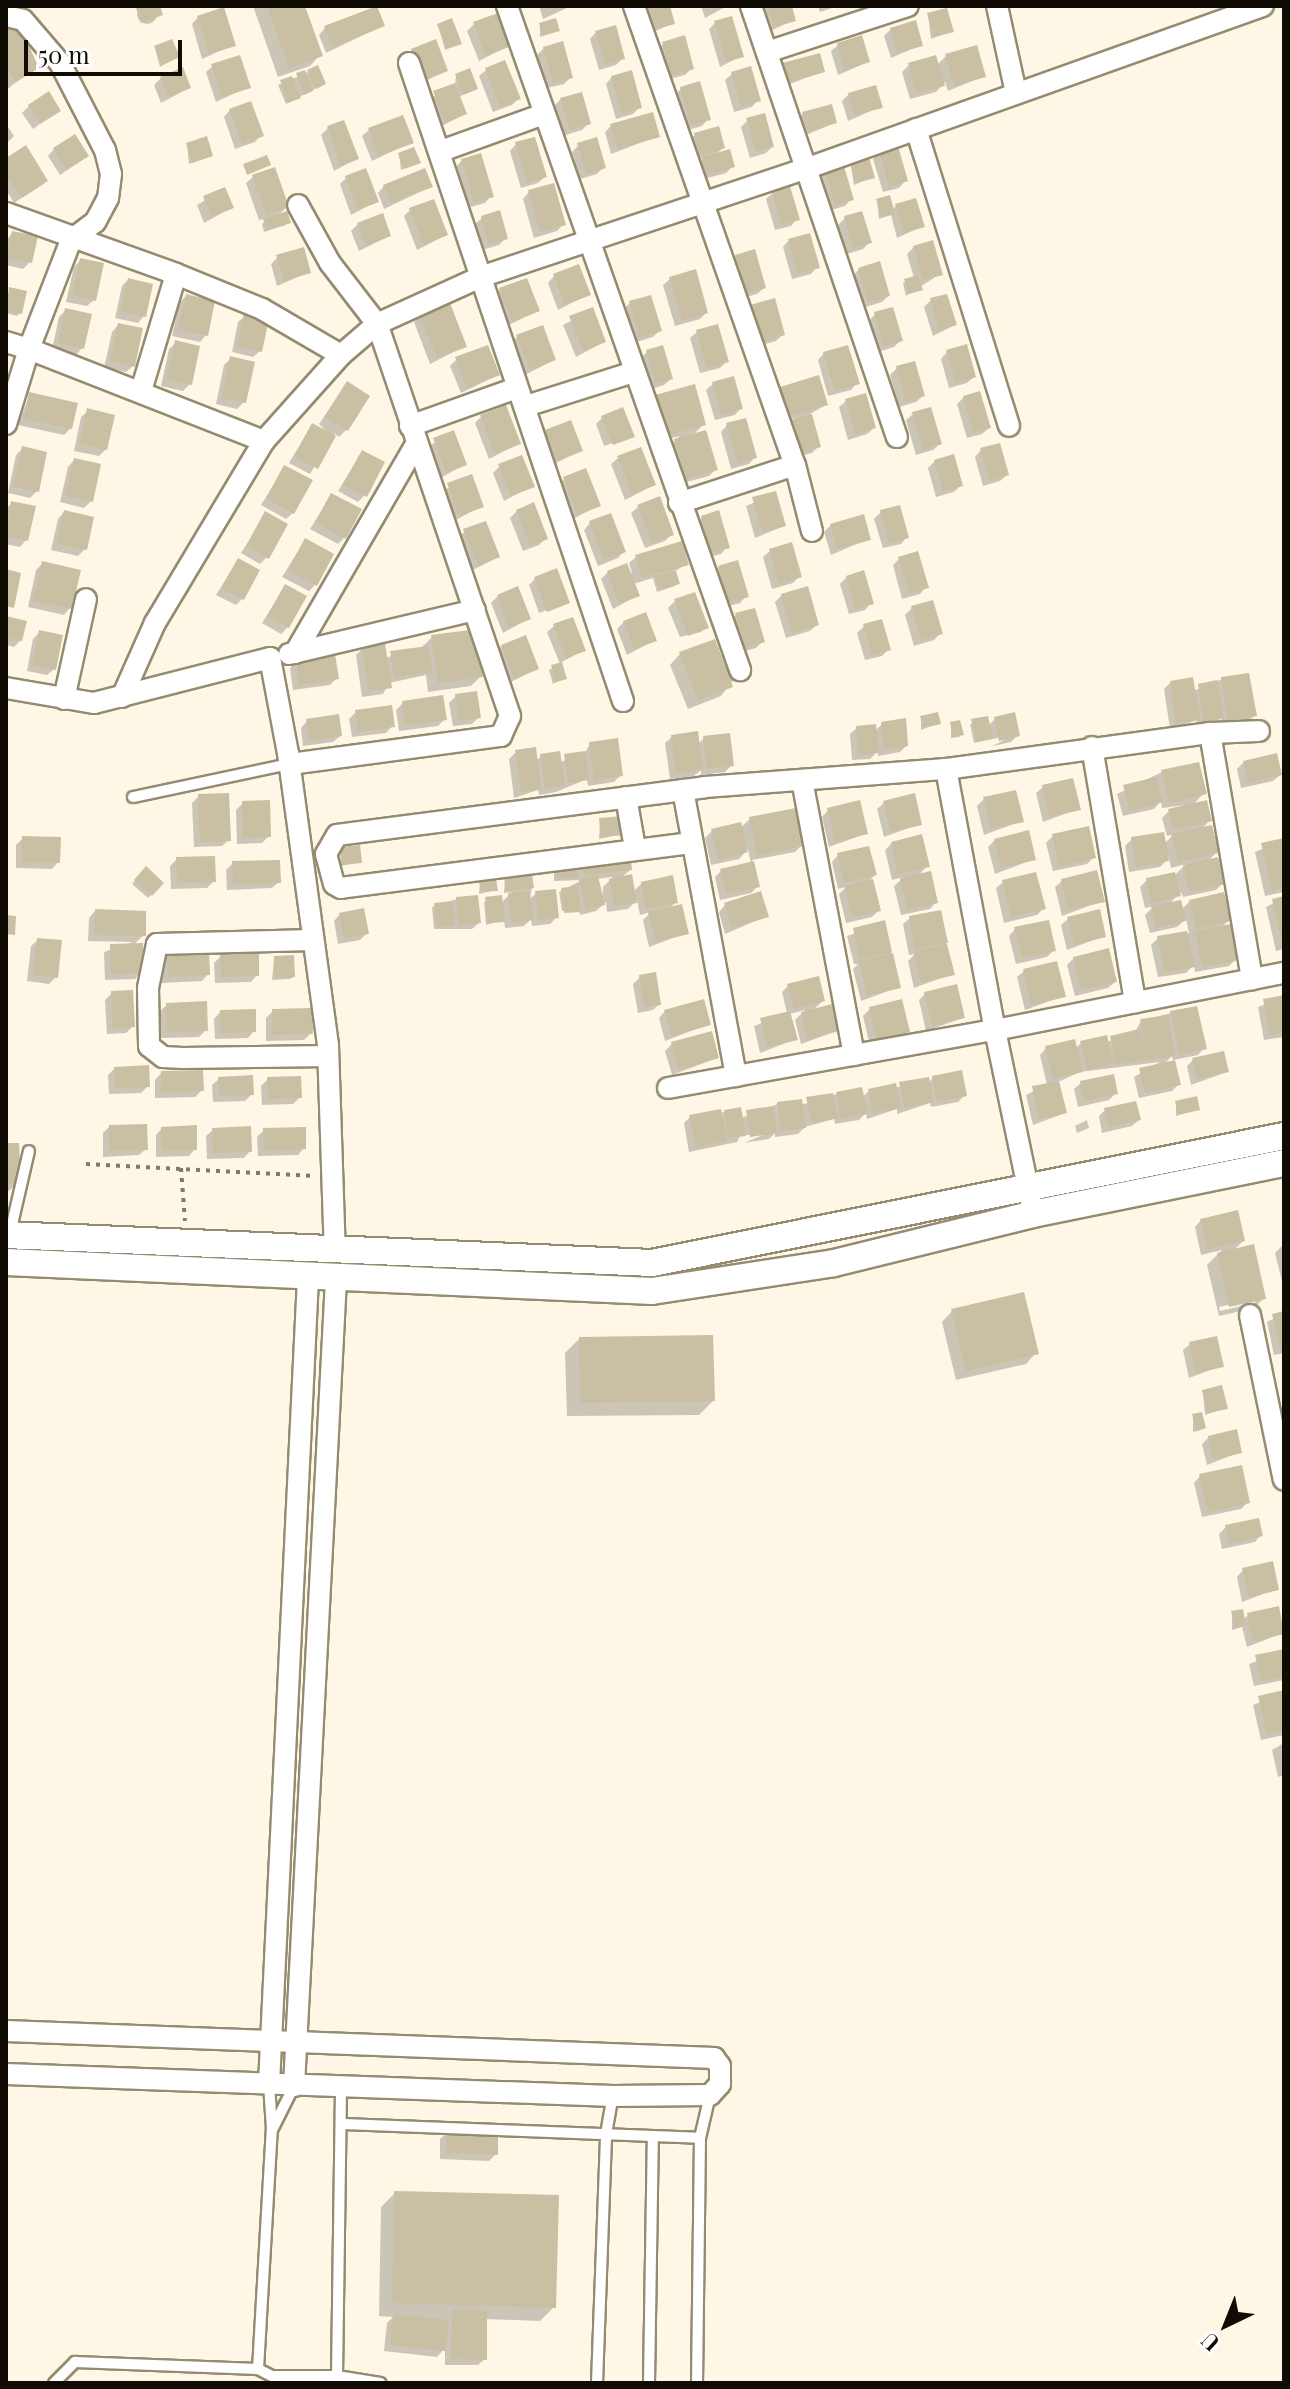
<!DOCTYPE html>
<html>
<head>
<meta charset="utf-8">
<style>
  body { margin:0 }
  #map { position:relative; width:1290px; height:2389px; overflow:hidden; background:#fef7e6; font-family:"Playfair Display",serif }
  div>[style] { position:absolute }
  .shadow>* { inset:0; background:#0003 }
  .round { border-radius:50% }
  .building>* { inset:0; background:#c9bfa2 }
  .path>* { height:4px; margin-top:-2px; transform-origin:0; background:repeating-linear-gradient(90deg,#807a6e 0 4px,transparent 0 10px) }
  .roads { filter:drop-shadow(2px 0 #958b70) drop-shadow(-2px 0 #958b70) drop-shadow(0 2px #958b70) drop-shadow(0 -2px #958b70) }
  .service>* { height:10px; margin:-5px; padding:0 5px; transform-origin:5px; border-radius:5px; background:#fff }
  .minor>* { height:20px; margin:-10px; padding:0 10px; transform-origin:10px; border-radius:10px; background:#fff }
  .tertiary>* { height:26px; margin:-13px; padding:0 13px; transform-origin:13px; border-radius:13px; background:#fff }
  span { translate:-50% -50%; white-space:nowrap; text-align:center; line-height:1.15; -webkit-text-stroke:6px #fff; paint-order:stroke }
  .frame { position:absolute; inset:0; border:8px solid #100c04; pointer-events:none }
  .north { position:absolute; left:1186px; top:2285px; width:80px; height:80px; -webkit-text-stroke:6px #fff; paint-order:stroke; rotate:223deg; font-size:22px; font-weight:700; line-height:32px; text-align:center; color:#100c04 }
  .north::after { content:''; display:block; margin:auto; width:28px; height:36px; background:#100c04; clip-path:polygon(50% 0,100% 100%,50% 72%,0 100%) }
  .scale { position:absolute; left:24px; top:40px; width:158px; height:36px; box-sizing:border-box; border:4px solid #100c04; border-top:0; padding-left:10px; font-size:24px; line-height:28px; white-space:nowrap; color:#100c04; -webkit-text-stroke:6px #fff; paint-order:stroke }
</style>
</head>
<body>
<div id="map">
  <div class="shadow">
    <i class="round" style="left:137px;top:4px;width:20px;height:20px"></i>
    <i style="clip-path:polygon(253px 6px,303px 6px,320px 55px,310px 66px,278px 77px)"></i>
    <i style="clip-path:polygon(539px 6px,567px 6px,567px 8px,543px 19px)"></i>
    <i style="clip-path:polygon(642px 6px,668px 6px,673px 23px,649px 34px)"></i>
    <i style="clip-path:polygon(701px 6px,727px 6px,705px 18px)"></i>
    <i style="clip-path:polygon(760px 6px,790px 6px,794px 20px,768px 32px)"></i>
    <i style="clip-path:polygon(818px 6px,838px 6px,820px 12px)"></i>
    <i style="clip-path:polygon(928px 15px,951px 31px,931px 39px)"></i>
    <i style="clip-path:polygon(198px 17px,233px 45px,202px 59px,192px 24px)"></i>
    <i style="clip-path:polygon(16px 23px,36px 67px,6px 90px,6px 29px)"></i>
    <i style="clip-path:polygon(715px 23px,741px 56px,720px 67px,709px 29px)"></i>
    <i style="clip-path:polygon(474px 24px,508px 46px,479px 61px,467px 31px)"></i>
    <i style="clip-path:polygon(438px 25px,459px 43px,445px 50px)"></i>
    <i style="clip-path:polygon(540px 25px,558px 30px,540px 37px)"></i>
    <i style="clip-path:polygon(382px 26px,326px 53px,319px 35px,325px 28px)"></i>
    <i style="clip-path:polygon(891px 29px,921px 45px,891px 58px,884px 36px)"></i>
    <i style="clip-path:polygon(596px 32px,623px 58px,616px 65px,599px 70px,590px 39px)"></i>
    <i style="clip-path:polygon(663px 44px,692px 68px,685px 75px,665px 80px,657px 50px)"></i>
    <i style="clip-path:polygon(838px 45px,868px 62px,838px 75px,831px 51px)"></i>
    <i style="clip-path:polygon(155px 48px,178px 57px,160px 67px)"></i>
    <i style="clip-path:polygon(544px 48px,571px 77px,564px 84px,547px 88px,537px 55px)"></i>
    <i style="clip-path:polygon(412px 51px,446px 70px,416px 86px,405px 57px)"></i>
    <i style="clip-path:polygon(946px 56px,984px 76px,948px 91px,945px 82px,936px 92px,910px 99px,902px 72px,909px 65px,937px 65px)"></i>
    <i style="clip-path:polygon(783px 65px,823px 71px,780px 88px,776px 72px)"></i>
    <i style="clip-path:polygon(213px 66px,248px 87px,216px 102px,206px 72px)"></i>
    <i style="clip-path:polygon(486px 70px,518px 99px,512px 105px,493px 112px,479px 76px)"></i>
    <i style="clip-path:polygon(308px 72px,324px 84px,286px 104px,278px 85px)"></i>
    <i style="clip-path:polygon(732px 74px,758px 100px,752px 107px,734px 112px,725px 80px)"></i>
    <i style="clip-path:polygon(456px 76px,475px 89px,459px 97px,465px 114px,438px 128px,427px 100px,455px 85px)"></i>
    <i style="clip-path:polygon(612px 77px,640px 107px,633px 114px,616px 119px,606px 84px)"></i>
    <i style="clip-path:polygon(161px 78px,189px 88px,161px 103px,154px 85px)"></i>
    <i style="clip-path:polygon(681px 89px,708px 119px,702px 126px,684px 131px,674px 95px)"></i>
    <i style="clip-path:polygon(849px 94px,880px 107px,848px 121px,842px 101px)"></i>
    <i style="clip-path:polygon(561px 99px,588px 124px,582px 130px,563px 136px,554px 106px)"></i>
    <i style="clip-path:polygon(29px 106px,59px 110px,33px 129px,22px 113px)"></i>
    <i style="clip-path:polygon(230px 110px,261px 135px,255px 142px,235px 149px,224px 117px)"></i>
    <i style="clip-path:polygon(803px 114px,835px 123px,801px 137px,796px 121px)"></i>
    <i style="clip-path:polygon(748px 120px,772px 147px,766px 153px,750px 158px,741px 127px)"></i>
    <i style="clip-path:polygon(6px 124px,14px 136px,6px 144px)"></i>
    <i style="clip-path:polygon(611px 126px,658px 136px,611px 154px,605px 132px)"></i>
    <i style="clip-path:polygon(328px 128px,356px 159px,334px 171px,321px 135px)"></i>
    <i style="clip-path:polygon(369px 130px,411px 142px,372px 161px,362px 136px)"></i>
    <i style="clip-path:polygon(695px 135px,723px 148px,715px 155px,733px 166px,726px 173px,700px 180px,696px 165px,703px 158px,694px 161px,688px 141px)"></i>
    <i style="clip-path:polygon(187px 144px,211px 155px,189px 164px)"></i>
    <i style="clip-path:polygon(516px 144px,545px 177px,538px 183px,521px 188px,510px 151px)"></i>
    <i style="clip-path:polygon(579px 145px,604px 167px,597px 174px,580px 179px,572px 152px)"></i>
    <i style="clip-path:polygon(54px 149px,87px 156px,60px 175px,48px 156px)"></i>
    <i style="clip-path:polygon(880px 153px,905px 181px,899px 188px,883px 192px,873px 159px)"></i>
    <i style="clip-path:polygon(399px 155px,418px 162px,401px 170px)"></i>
    <i style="clip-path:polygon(6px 160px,46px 181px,14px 203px,6px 190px)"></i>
    <i style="clip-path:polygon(462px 160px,491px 196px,485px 203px,467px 208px,456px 167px)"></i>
    <i style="clip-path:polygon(850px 161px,873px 177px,854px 185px)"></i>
    <i style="clip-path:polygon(825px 170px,851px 199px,845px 206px,828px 211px,819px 177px)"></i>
    <i style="clip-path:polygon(253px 177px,287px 207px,276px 217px,286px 225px,264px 232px,262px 224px,268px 218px,259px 220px,246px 183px)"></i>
    <i style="clip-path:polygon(346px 178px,377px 201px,351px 215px,340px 184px)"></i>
    <i style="clip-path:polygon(384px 186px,430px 187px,384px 209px,378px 193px)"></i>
    <i style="clip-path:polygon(224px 189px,231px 208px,204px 223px,197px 205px)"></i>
    <i style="clip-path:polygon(529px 192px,563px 225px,557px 231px,534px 238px,523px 199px)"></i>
    <i style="clip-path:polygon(773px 193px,797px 219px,791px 226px,775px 230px,766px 199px)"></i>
    <i style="clip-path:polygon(877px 201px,892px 210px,896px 206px,923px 226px,897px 238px,891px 215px,879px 219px)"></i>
    <i style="clip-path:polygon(411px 209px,446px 235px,417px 250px,404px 216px)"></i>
    <i style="clip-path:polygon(482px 218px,506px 238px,499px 245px,482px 250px,475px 224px)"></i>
    <i style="clip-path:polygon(845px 218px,869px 243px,863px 249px,847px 254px,838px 225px)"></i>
    <i style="clip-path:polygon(358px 224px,389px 236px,359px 251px,351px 231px)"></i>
    <i style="clip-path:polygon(13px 233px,30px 262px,23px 269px,6px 265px,6px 240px)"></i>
    <i style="clip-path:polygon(789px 240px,817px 267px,811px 274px,792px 279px,783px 247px)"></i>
    <i style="clip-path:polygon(914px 247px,940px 274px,906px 296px,903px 283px,914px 278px,907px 254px)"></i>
    <i style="clip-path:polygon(736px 256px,764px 288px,757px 294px,739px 299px,729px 263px)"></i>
    <i style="clip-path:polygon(278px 257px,309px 272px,277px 286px,271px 264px)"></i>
    <i style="clip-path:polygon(81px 260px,94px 300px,87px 306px,66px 302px,74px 267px)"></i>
    <i style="clip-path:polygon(859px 269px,888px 296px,882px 302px,862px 308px,853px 276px)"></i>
    <i style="clip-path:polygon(554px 276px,589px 294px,558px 310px,548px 283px)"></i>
    <i style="clip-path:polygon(670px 279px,706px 313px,700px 319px,675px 326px,663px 285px)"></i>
    <i style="clip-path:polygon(128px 280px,144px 316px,138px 323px,115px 318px,122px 286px)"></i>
    <i style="clip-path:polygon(10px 289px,20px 313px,17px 316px,6px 313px)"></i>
    <i style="clip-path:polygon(500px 290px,537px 311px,505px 327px,493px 297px)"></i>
    <i style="clip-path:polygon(186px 296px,206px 335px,200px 342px,172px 336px,179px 303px)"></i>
    <i style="clip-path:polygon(931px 300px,955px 325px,933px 336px,924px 307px)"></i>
    <i style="clip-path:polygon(630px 303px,659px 331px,653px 337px,633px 343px,623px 310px)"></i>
    <i style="clip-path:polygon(751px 306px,783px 334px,776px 341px,755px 347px,745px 313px)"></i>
    <i style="clip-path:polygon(66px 310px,82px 348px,76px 355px,52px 350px,59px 317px)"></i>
    <i style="clip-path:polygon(591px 310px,604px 342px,576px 357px,563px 325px)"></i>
    <i style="clip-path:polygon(875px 314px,901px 340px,894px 347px,878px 352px,869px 321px)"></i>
    <i style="clip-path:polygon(245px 316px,260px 351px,253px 357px,232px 352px,238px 322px)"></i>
    <i style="clip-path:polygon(421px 316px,465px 346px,430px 364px,414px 322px)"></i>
    <i style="clip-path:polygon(118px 325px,133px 366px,126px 372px,104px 368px,112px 332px)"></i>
    <i style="clip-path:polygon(697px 332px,727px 361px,720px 368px,700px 373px,690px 338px)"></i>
    <i style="clip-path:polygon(517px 337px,554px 360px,523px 376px,510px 344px)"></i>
    <i style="clip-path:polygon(176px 343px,190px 384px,183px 391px,161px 386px,169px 349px)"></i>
    <i style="clip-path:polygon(647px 352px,671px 379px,664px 385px,649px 390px,640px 359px)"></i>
    <i style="clip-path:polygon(947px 352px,974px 377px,967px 383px,949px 388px,941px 359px)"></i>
    <i style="clip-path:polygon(824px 353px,857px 383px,851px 390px,828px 396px,818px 360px)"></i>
    <i style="clip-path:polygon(231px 358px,244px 402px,237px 409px,216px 404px,224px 365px)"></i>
    <i style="clip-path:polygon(457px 359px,498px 375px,461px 393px,450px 366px)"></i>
    <i style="clip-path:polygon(897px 368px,923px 396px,916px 402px,899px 407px,890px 375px)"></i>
    <i style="clip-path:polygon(347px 384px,367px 397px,346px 430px,339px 437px,335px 434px,310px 474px,289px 463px,312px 425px,329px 434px,319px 424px)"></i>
    <i style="clip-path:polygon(713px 384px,741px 408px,735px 415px,715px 420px,706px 390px)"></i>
    <i style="clip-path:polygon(781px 389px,826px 405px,810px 414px,819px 446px,812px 453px,793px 458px,785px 429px,795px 418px,782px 422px,774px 395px)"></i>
    <i style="clip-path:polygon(30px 394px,71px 428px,64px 435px,18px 425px)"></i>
    <i style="clip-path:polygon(656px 397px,704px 424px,693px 435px,715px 470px,709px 476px,679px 484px,668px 447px,680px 436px,660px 441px,649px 404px)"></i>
    <i style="clip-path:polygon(964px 397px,989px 428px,982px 434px,967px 438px,957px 404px)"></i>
    <i style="clip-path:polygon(846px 401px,874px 428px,867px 434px,848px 440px,839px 407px)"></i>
    <i style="clip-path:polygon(88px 411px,106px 449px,99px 456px,74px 451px,81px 417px)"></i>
    <i style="clip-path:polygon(913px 414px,940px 444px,933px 450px,916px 455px,906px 420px)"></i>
    <i style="clip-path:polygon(481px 417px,518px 444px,489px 459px,475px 423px)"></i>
    <i style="clip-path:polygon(602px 418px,633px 436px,604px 446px,596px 424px)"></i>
    <i style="clip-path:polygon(727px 425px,755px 457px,749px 464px,731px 469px,721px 432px)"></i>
    <i style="clip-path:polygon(546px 431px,580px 451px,550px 466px,539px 438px)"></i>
    <i style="clip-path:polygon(453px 433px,465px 464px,439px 479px,427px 447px)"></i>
    <i style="clip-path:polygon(22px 449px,37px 491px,30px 498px,8px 493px,16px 455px)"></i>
    <i style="clip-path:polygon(981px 450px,1007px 475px,1000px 481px,983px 486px,975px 457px)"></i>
    <i style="clip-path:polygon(362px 452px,365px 495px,358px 502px,338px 491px)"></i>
    <i style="clip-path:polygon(618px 458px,654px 485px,625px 500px,611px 464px)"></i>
    <i style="clip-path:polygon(74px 460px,91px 501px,84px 508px,60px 502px,68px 467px)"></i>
    <i style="clip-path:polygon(935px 461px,961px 485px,954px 492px,936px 497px,928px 468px)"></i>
    <i style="clip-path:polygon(500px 466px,532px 486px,504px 501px,493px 473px)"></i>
    <i style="clip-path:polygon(285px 467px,293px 513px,286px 519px,261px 505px)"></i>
    <i style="clip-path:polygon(470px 476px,482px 506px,452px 522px,441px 492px)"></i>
    <i style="clip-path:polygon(564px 479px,598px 506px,571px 520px,558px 486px)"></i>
    <i style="clip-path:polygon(775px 493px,784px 526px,755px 538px,746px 506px)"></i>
    <i style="clip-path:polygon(332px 495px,344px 538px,338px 544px,310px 529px)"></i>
    <i style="clip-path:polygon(12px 503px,26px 540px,20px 547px,6px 544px,6px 509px)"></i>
    <i style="clip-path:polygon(638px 507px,672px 534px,665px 541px,645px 548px,631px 513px)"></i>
    <i style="clip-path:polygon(517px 511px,546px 538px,539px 545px,523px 551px,510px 518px)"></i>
    <i style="clip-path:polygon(64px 512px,85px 549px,78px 556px,51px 550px,58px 519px)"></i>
    <i style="clip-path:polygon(881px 512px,907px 537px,901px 544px,883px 548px,874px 519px)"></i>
    <i style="clip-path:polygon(266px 514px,267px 557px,260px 564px,241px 553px)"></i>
    <i style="clip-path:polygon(702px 518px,727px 547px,721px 554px,705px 558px,695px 524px)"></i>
    <i style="clip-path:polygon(590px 523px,624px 551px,618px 558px,598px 566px,584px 530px)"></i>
    <i style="clip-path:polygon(831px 525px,868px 539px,831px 555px,824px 532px)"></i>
    <i style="clip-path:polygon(465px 531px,498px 557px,471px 571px,458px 538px)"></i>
    <i style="clip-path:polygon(305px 540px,315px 585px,309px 591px,282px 577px)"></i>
    <i style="clip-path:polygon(770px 551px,800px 576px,793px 583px,772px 589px,763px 557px)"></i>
    <i style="clip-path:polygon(636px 557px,686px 564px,674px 572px,675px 586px,657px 592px,653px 578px,633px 584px,637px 596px,613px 609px,601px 579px,608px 572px,632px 573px,629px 563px)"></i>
    <i style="clip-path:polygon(899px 559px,926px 587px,920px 594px,902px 599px,893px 565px)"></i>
    <i style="clip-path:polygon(238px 560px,242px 599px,236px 605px,216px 595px)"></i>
    <i style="clip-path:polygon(42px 564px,70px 608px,64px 615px,28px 607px,36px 570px)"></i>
    <i style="clip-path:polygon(719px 568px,746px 596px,740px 603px,721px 608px,712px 575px)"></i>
    <i style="clip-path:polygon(847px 577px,871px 603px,865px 610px,849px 614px,840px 584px)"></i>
    <i style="clip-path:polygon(535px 579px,568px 602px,539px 613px,529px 585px)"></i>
    <i style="clip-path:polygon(285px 587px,288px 627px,281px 634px,262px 623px)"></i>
    <i style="clip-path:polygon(782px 595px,817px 625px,810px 631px,786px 638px,775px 602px)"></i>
    <i style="clip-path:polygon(498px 596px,528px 619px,503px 633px,491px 603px)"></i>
    <i style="clip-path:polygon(675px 601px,706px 627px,701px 632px,680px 637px,668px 608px)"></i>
    <i style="clip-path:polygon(912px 608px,941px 633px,934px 640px,914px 646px,905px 615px)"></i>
    <i style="clip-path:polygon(736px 615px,763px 641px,756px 648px,738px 653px,729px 622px)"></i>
    <i style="clip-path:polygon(6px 618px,21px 640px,14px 647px,6px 645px)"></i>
    <i style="clip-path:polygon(624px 622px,655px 640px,627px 655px,617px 629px)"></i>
    <i style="clip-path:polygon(554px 626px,584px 650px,560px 663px,565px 678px,553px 684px,549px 670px,560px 664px,547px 632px)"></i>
    <i style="clip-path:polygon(864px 626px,889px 649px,882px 656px,865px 660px,857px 633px)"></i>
    <i style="clip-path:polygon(40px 632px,54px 669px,47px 675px,27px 671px,33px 639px)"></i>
    <i style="clip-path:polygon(432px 637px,481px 676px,471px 686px,428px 692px,426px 675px,389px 683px,383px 694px,362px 697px,356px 655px,363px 648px,385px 658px,421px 648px)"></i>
    <i style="clip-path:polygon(502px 646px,537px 669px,507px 684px,495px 653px)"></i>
    <i style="clip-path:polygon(680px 654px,724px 667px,738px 674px,721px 696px,688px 709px,670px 665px)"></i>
    <i style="clip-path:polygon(297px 661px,336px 679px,330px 685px,293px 690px,290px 668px)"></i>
    <i style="clip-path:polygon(1222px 679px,1254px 716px,1248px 722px,1222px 726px,1221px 718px,1215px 724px,1198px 727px,1197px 720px,1170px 729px,1164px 689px,1170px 683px,1193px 691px)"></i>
    <i style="clip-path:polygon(456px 696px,479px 717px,472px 724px,453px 726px,449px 703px)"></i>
    <i style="clip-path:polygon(403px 703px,445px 719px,438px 726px,399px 731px,396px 710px)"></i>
    <i style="clip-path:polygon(356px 712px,392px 726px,386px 733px,352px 737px,349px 719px)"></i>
    <i style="clip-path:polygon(921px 717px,939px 723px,921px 730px)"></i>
    <i style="clip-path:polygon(995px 719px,1018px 735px,1011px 742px,993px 746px,1013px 735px,974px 743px,970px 724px,988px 726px)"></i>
    <i style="clip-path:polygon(307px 721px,340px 736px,333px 742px,303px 746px,301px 728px)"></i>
    <i style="clip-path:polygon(882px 724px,906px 746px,900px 752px,878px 756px,878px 751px,870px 759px,852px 760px,850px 734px,857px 728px,875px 731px)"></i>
    <i style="clip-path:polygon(951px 724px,962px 734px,959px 737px,951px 738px)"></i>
    <i style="clip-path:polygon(672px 737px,698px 744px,704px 738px,732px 765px,725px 772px,701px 775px,701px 770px,694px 776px,670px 779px,665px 743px)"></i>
    <i style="clip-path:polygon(590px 744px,621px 775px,614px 782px,588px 786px,587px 779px,556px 792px,539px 795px,538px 790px,514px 798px,509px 759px,516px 752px,536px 761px,541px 756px,560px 762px,584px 754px)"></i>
    <i style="clip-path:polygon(1244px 762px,1280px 775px,1273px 781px,1241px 788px,1237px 769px)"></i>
    <i style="clip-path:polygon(1162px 772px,1204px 793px,1194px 804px,1162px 808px,1161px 801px,1154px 809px,1123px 816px,1117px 794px)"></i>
    <i style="clip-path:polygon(1043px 787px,1078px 809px,1043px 822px,1036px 793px)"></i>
    <i style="clip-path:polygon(199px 796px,229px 840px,222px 846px,194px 847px,192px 803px)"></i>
    <i style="clip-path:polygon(984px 799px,1021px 821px,984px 835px,977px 806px)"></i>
    <i style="clip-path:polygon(243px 803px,269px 836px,262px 843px,237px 844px,236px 810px)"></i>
    <i style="clip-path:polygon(884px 803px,920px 824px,884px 837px,877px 809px)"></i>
    <i style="clip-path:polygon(828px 810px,865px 834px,829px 847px,822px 817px)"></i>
    <i style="clip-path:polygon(1169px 811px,1210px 820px,1201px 830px,1217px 852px,1208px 861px,1223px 883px,1216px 890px,1183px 897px,1181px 892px,1169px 904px,1181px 910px,1190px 901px,1229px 920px,1221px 928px,1236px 959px,1229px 966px,1195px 972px,1194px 965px,1186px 973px,1158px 977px,1151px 945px,1158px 938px,1189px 933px,1186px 919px,1177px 927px,1150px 933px,1145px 915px,1154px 906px,1145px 908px,1140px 887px,1147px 880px,1174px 876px,1186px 864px,1171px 868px,1169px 858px,1160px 867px,1129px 872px,1125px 846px,1132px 839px,1164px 844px,1174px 834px,1167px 836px,1162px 818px)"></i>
    <i style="clip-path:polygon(750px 819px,802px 845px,795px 852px,752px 860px,758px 886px,751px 893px,720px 900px,715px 877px,721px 871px,751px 864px,748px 849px,739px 859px,711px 865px,705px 838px,712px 831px,740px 828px)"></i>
    <i style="clip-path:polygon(600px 820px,622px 834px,599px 839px)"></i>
    <i style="clip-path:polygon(1053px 836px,1094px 857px,1087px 864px,1053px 871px,1046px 843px)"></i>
    <i style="clip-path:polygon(23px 838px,58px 862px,52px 869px,16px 868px,16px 845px)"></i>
    <i style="clip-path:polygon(995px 840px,1034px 859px,995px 874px,988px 847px)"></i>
    <i style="clip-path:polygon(1284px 840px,1284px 892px,1265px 896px,1255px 852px)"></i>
    <i style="clip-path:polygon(892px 843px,927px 866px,918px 876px,936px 902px,930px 909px,901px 915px,894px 886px,904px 877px,892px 880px,885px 850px)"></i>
    <i style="clip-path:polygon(341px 849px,360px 862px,340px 866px)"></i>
    <i style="clip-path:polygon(838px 855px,875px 875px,867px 883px,879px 910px,872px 917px,846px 923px,839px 894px,846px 887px,838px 889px,832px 862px)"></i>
    <i style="clip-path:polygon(177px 859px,214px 881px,207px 888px,171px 889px,170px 866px)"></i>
    <i style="clip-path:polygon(233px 863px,279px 882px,272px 888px,227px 890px,226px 870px)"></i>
    <i style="clip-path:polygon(evenodd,583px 866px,630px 870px,621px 878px,633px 892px,642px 883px,676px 902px,669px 909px,686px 933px,649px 947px,643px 920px,651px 912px,640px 915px,637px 900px,628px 909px,607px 912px,606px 902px,596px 911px,580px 915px,579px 910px,562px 911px,559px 892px,582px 880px,554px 881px,554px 873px,577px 872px,583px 866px,613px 877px,603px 887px,602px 903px,597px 879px,613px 877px)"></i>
    <i style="clip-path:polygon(146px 869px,161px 883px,148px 898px,132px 884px)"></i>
    <i style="clip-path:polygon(505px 879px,532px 888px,529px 900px,536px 893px,557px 917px,550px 924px,532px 926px,531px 919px,524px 926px,505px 928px,504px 920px,486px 925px,484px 902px,501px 903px,512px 892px,504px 893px)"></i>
    <i style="clip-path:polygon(1062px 881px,1102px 901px,1062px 916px,1055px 887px)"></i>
    <i style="clip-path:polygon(480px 882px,496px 890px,479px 894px)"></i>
    <i style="clip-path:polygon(1003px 882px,1043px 909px,1037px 915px,1004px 923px,996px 888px)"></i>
    <i style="clip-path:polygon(1284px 898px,1284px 949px,1276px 951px,1266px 907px)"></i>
    <i style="clip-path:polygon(457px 899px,479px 923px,472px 929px,434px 929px,432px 907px)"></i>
    <i style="clip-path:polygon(725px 905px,767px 916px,725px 934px,719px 912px)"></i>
    <i style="clip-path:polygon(95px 911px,144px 935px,133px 945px,142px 972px,135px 979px,105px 980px,104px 952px,133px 942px,88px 941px,89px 918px)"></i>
    <i style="clip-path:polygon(940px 912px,952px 974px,914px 988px,908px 961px,915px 954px,909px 955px,903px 924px,910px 918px)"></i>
    <i style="clip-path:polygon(340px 914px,366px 934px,360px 940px,338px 944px,334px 921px)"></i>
    <i style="clip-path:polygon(1068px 919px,1104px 936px,1067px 950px,1061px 925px)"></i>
    <i style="clip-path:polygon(884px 923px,899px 987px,861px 1001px,853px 969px,858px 964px,854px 964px,847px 936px)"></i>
    <i style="clip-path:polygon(1015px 929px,1054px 950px,1047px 957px,1016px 964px,1009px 936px)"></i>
    <i style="clip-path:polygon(38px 940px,56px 977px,49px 984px,27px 981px,31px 946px)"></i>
    <i style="clip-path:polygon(168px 954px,208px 974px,202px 981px,162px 983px,162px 961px)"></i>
    <i style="clip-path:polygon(221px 956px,257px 975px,251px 982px,215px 983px,214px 963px)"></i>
    <i style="clip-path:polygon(274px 958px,293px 977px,290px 979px,272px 980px)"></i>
    <i style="clip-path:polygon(1074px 958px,1115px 982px,1108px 988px,1075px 996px,1067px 965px)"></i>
    <i style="clip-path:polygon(1024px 971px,1064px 996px,1025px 1010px,1017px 977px)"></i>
    <i style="clip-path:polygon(640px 977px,659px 1004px,653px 1010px,638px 1013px,633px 984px)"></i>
    <i style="clip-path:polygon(788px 986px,823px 1001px,812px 1011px,837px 1031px,801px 1044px,795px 1020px,805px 1010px,789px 1014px,796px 1039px,760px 1053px,754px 1026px,787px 1013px,782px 992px)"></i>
    <i style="clip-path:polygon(112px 993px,133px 1026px,126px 1033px,107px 1034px,105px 1000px)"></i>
    <i style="clip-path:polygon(925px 994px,963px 1018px,926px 1031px,919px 1000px)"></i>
    <i style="clip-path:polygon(1284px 997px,1284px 1037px,1264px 1040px,1258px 1007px)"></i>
    <i style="clip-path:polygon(167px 1005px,206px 1030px,199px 1037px,161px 1038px,160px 1011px)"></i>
    <i style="clip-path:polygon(870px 1009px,908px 1032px,870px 1046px,863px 1016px)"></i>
    <i style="clip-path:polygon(273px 1011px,311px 1033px,304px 1040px,266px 1041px,266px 1018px)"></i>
    <i style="clip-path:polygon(665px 1011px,709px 1024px,665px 1041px,659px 1018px)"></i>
    <i style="clip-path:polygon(220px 1012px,254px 1031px,248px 1038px,215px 1039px,214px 1019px)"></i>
    <i style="clip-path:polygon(1171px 1013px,1204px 1048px,1198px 1055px,1173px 1060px,1172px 1056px,1163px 1065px,1179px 1084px,1172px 1091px,1139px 1098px,1134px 1077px,1160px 1062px,1080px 1072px,1058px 1082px,1065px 1113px,1033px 1125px,1026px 1095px,1047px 1085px,1040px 1055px,1046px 1048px,1075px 1049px,1081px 1043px,1107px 1042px,1135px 1032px,1141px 1021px)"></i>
    <i style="clip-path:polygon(672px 1044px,717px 1058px,672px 1075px,665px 1051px)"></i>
    <i style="clip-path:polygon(1193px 1060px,1227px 1072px,1191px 1085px,1187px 1066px)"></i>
    <i style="clip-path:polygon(115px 1068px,148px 1086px,141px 1093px,109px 1094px,108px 1075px)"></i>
    <i style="clip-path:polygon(161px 1073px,202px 1090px,195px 1097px,155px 1098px,155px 1080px)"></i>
    <i style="clip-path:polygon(933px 1078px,965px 1095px,958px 1102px,931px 1107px,930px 1103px,897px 1114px,897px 1109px,867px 1119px,866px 1113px,859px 1120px,835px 1124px,834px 1119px,805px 1127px,798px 1134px,775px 1137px,775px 1133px,769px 1139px,744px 1143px,770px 1132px,740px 1136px,737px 1142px,689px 1152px,684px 1123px,690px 1117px,725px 1112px,741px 1118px,778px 1104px,801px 1105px,837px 1094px,862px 1097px,869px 1091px,928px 1083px)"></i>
    <i style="clip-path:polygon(219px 1079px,252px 1094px,245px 1101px,213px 1102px,212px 1085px)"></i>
    <i style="clip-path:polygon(268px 1079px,300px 1097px,293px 1104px,262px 1105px,261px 1086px)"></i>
    <i style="clip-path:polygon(1081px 1083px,1116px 1093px,1109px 1100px,1078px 1107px,1074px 1089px)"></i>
    <i style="clip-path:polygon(1176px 1103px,1197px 1109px,1176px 1116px)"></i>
    <i style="clip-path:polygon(1105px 1110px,1139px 1120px,1132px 1126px,1102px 1133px,1099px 1116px)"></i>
    <i style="clip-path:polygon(1087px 1120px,1089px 1128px,1077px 1133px,1075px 1126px)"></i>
    <i style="clip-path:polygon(109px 1127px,146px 1149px,139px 1155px,103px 1157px,103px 1133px)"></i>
    <i style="clip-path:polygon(162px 1128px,195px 1149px,189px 1156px,156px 1157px,156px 1135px)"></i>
    <i style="clip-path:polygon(213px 1130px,250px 1151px,244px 1158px,207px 1159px,206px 1136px)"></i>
    <i style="clip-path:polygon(264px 1130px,304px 1148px,298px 1155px,258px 1156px,257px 1137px)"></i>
    <i style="clip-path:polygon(6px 1145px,19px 1183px,6px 1193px)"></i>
    <i style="clip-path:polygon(evenodd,1201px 1220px,1243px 1241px,1233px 1251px,1264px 1298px,1254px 1308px,1219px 1316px,1207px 1265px,1222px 1250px,1201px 1255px,1195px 1227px,1201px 1220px,1255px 1299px,1255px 1303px,1220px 1311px,1219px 1307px,1255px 1299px)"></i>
    <i style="clip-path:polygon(1284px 1244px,1284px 1281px,1282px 1281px,1275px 1253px)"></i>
    <i style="clip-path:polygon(952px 1311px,1036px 1353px,1026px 1364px,956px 1380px,942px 1322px)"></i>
    <i style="clip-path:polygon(1284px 1313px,1284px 1353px,1274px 1355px,1267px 1322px)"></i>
    <i style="clip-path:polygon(580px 1338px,713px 1401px,699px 1415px,567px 1416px,565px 1353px)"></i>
    <i style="clip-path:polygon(1190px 1344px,1221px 1366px,1189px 1378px,1183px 1350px)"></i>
    <i style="clip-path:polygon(1203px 1392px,1226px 1408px,1205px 1415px)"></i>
    <i style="clip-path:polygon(1193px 1416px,1204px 1428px,1201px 1430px,1193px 1432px)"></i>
    <i style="clip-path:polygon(1209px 1437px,1240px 1452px,1207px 1465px,1202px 1444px)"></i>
    <i style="clip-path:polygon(1200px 1476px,1248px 1502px,1241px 1509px,1202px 1517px,1194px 1483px)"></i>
    <i style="clip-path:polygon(1226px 1527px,1261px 1535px,1255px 1542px,1222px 1549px,1219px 1534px)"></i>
    <i style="clip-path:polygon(1243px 1570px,1277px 1589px,1242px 1602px,1237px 1577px)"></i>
    <i style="clip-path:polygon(1232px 1613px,1243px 1620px,1248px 1615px,1283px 1633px,1247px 1647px,1242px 1627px,1232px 1630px)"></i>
    <i style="clip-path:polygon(1284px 1651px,1284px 1680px,1254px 1686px,1249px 1664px)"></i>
    <i style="clip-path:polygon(1284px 1693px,1284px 1735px,1261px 1740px,1253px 1705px)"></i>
    <i style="clip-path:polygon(1284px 1743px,1284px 1775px,1278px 1777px,1272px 1750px)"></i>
    <i style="clip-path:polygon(447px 2133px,496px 2154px,489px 2161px,440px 2159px,440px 2139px)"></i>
    <i style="clip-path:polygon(395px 2193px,554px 2307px,540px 2321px,485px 2319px,485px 2359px,478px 2365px,445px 2365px,445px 2348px,437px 2357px,384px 2351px,387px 2323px,393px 2317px,379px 2316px,381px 2207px)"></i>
  </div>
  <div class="building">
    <i style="clip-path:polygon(160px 6px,163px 15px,141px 23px,136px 8px)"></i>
    <i style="clip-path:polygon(267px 6px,305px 6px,323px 56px,289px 68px)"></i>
    <i style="clip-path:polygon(377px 6px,385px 26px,333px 47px,324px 26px)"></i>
    <i style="clip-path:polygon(649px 6px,670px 6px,675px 24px,656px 29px)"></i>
    <i style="clip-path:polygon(768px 6px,792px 6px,796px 21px,774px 27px)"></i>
    <i style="clip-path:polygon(224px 7px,236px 46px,209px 54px,197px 16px)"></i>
    <i style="clip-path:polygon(947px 8px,954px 32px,934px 37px,927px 13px)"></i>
    <i style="clip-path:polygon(498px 13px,511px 46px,486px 56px,473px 22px)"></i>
    <i style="clip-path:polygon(732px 16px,744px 57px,726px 62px,714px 21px)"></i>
    <i style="clip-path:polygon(452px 18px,462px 44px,447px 49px,437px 24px)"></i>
    <i style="clip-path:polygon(556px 18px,560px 31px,542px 36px,539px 23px)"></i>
    <i style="clip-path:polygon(17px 20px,39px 68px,16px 82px,6px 67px,6px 27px)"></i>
    <i style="clip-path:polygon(916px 20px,923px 46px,897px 53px,890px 28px)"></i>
    <i style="clip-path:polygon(616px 25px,625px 59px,605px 64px,595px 31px)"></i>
    <i style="clip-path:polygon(685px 35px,694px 69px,672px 75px,662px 42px)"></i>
    <i style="clip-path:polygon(862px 35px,870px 62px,844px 70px,837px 43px)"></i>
    <i style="clip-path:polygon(172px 39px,180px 57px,162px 65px,154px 46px)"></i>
    <i style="clip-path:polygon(436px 39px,448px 71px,423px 81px,411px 49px)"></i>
    <i style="clip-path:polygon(563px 41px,573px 78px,553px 83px,543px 47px)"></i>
    <i style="clip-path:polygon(977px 45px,986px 77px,954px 86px,945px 54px)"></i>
    <i style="clip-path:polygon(820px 53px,825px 72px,787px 83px,782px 63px)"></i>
    <i style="clip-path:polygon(240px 55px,251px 88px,222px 97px,211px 64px)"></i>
    <i style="clip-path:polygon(936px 55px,945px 86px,916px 93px,908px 63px)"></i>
    <i style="clip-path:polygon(505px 60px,521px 99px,500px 107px,485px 68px)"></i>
    <i style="clip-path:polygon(318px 65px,326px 84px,316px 89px,307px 70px)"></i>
    <i style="clip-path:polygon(751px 66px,761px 101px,741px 107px,731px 72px)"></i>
    <i style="clip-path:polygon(183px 67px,191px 88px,168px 97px,160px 77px)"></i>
    <i style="clip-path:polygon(470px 68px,478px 89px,463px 95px,455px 74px)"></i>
    <i style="clip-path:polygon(305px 70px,313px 91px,304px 95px,296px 73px)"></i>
    <i style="clip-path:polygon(632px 70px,642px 108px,622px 113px,611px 76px)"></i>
    <i style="clip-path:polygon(292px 76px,301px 98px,288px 103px,280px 80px)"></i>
    <i style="clip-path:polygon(700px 81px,711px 120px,690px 125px,680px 87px)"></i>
    <i style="clip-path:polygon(455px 83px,467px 114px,445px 123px,433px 91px)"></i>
    <i style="clip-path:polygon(876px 85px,883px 108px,854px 115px,848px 93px)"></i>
    <i style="clip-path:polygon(49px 91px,61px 111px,40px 124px,28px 105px)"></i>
    <i style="clip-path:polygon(582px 92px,591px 124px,570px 130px,560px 98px)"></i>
    <i style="clip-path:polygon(251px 101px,264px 136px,242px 144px,229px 109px)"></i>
    <i style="clip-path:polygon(832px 104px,837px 123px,808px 131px,802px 112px)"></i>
    <i style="clip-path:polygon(653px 112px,660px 137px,618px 149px,610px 124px)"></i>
    <i style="clip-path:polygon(765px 113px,774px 147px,756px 152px,746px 118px)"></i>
    <i style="clip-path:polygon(403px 115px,414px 143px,379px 156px,368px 128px)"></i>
    <i style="clip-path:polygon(344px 120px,359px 159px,341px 166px,327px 126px)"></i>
    <i style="clip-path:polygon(719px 126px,725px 148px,700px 156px,694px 133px)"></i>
    <i style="clip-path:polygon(75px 134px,89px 156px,67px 170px,53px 148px)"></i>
    <i style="clip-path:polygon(207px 136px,213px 156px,192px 163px,186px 143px)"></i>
    <i style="clip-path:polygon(535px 137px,547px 177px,527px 183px,515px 142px)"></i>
    <i style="clip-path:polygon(597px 137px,606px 168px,586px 174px,577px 143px)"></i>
    <i style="clip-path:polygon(26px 145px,48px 181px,22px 198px,6px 174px,6px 158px)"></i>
    <i style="clip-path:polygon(898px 146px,908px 181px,889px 187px,879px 151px)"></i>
    <i style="clip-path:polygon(414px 147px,421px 163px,404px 169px,398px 153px)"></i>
    <i style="clip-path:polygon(730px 149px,735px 167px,707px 175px,702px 157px)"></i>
    <i style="clip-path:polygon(481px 153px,494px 197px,474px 202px,461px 159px)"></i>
    <i style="clip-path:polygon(868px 154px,875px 178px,856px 183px,849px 159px)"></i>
    <i style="clip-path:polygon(267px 155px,271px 165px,247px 175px,243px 164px)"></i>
    <i style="clip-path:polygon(843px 163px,854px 200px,835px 205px,824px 168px)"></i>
    <i style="clip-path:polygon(275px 167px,289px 207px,266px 215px,252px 175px)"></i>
    <i style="clip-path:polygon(366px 168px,379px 202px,358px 210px,345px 176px)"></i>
    <i style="clip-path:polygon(425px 168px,433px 187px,390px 203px,383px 185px)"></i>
    <i style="clip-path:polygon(554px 183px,566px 225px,540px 232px,528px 190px)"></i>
    <i style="clip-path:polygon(790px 186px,800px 220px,781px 225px,772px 191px)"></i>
    <i style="clip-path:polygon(225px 187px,234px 208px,211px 217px,203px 196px)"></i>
    <i style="clip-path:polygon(890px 195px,895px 214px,882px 217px,876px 199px)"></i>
    <i style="clip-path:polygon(916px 198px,925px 227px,904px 233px,895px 204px)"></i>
    <i style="clip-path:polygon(434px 199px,448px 235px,424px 245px,409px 208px)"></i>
    <i style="clip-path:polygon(500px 210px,508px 239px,488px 244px,481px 216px)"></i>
    <i style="clip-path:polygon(287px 211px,291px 223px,267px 230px,263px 219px)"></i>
    <i style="clip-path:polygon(862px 211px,872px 243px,853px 248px,844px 216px)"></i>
    <i style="clip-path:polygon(383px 213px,391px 236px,366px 246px,357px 223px)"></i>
    <i style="clip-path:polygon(12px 231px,38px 236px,32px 263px,6px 258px)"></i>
    <i style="clip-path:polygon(810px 233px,820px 268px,798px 273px,788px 239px)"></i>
    <i style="clip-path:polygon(933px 240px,943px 275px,923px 280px,913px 246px)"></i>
    <i style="clip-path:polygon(304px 247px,311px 273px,284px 281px,276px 255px)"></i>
    <i style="clip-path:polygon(755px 249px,766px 288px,746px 294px,735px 255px)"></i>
    <i style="clip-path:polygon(80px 258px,104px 263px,96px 301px,72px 295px)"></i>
    <i style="clip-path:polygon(880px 261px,890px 296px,868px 302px,858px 268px)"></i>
    <i style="clip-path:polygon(579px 264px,591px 295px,565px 305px,553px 274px)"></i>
    <i style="clip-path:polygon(696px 269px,708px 313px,682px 321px,669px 277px)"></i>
    <i style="clip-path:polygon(918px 275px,923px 290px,909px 294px,904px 279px)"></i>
    <i style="clip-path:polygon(128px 278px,153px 284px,146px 317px,120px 311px)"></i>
    <i style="clip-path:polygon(527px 278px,540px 311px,512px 322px,499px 288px)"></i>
    <i style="clip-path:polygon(9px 287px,27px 291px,22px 314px,6px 311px)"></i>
    <i style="clip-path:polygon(186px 294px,215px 301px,208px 336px,178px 329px)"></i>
    <i style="clip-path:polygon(947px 294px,957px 325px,939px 330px,930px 298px)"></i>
    <i style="clip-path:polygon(651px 295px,662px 331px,639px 338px,629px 301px)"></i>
    <i style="clip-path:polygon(775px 298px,785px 335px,761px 342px,750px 305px)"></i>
    <i style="clip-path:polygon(450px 303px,467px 347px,437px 358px,419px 314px)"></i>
    <i style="clip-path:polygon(593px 307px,606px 342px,583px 351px,569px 316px)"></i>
    <i style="clip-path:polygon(893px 307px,903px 341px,884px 346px,874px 312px)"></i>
    <i style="clip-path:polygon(65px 308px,92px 314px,84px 349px,58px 343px)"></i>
    <i style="clip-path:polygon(244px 313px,269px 319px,262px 352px,237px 346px)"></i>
    <i style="clip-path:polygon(118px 323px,143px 328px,135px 367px,110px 361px)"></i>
    <i style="clip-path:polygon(718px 324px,729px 362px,707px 368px,696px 330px)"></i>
    <i style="clip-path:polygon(543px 325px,556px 360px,530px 370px,516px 335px)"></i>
    <i style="clip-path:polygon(175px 340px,200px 346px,192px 385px,167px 380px)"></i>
    <i style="clip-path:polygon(967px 344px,976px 377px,956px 383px,946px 350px)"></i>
    <i style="clip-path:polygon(488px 345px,500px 375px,467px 388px,455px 357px)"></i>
    <i style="clip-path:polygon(663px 345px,673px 379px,655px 384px,646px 350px)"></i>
    <i style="clip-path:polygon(848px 345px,860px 384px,835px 391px,823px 352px)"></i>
    <i style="clip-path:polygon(230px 356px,255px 362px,246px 403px,221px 398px)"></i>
    <i style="clip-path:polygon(915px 361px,925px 396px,906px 402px,896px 366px)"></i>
    <i style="clip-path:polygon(819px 375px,828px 405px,788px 416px,780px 387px)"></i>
    <i style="clip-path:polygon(734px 376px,743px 409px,721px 415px,712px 382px)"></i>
    <i style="clip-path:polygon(347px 381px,370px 396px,348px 431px,324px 417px)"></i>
    <i style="clip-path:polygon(695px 384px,706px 425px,666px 436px,655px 395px)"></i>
    <i style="clip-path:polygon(980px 391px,991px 428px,973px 433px,963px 396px)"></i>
    <i style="clip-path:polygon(29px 392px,78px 403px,72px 429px,24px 419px)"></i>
    <i style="clip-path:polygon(866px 393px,876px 428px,855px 434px,845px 399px)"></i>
    <i style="clip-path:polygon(506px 405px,521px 444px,495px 454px,480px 415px)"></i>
    <i style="clip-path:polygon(623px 407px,635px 437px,613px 445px,601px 416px)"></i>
    <i style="clip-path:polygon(931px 407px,942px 444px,923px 450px,912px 412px)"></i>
    <i style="clip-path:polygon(87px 408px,115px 415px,107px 450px,79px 444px)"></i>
    <i style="clip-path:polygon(812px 414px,821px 447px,800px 453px,790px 420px)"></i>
    <i style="clip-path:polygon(746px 418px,757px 458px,738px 463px,726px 423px)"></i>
    <i style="clip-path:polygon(571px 420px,583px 451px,557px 461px,545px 430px)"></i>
    <i style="clip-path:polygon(312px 423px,336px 436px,318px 469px,294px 456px)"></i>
    <i style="clip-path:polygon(454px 430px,467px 465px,446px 473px,433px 438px)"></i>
    <i style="clip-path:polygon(706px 430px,718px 470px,686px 479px,674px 439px)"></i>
    <i style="clip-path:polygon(1000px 443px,1009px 475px,990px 481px,980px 448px)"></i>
    <i style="clip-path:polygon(22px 446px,47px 452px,39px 492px,13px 486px)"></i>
    <i style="clip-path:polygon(641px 447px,656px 485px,632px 494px,617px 456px)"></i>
    <i style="clip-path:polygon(362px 450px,385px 462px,367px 497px,343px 484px)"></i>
    <i style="clip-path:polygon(954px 454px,963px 486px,943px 491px,934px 460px)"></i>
    <i style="clip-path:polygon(522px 455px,535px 487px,511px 496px,498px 464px)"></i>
    <i style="clip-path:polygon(74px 458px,101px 464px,93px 502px,65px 496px)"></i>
    <i style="clip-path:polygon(284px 465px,313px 480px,294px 514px,266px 498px)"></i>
    <i style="clip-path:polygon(586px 468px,601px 506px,577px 515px,563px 477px)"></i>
    <i style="clip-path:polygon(472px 474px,484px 507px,459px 516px,447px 483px)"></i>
    <i style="clip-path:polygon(776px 491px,786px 526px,762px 533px,752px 497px)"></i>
    <i style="clip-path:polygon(331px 493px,362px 509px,346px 539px,315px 522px)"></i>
    <i style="clip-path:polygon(660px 496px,674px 535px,652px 543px,637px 505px)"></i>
    <i style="clip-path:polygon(11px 501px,36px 506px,28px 541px,6px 536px)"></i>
    <i style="clip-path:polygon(534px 502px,548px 539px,530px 546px,516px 510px)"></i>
    <i style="clip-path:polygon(900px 505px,909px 538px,889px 543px,880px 510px)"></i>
    <i style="clip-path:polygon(64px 510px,94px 517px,87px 550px,56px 544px)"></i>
    <i style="clip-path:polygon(719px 510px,730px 548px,711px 553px,701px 516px)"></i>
    <i style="clip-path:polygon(265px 511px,288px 524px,269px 559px,246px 546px)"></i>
    <i style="clip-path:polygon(611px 513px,626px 552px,604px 560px,589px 521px)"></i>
    <i style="clip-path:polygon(864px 514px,871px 540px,837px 549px,830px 524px)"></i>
    <i style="clip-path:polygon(486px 521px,500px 557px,478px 566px,463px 529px)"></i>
    <i style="clip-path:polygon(305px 538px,334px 554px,317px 586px,288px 570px)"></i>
    <i style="clip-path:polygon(682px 541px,689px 565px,641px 578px,635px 555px)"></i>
    <i style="clip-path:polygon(792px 542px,802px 577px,779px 584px,769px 549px)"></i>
    <i style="clip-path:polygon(918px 551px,929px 588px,909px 593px,898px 557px)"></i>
    <i style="clip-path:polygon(238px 558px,260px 570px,244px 600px,221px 588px)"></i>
    <i style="clip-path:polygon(738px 560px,749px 597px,728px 603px,718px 566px)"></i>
    <i style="clip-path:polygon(42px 561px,81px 570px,72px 609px,33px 601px)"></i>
    <i style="clip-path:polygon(627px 563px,640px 596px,619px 604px,607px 571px)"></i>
    <i style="clip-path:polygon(557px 568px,570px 603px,547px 612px,534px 577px)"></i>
    <i style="clip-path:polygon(6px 569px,21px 573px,14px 608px,6px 606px)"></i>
    <i style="clip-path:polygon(864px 570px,874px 604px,855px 609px,846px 576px)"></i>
    <i style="clip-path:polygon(676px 571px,680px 584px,659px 590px,655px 576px)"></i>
    <i style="clip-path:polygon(285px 584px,307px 596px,289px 628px,267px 616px)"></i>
    <i style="clip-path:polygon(518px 586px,531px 619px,509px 628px,497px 595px)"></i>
    <i style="clip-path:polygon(808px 586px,819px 625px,792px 633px,781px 594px)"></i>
    <i style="clip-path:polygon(695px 592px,709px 628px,688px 636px,674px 599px)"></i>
    <i style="clip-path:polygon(933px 600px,943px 634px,921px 640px,911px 606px)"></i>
    <i style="clip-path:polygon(755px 608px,765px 642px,745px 648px,735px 613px)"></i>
    <i style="clip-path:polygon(646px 612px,657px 641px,634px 649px,623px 621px)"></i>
    <i style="clip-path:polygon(6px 616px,27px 621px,22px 641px,6px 638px)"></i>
    <i style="clip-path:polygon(573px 617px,586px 651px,566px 658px,553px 624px)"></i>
    <i style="clip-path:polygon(882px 619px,891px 650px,872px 655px,863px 624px)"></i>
    <i style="clip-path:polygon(477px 629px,483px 677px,438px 683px,431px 635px)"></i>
    <i style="clip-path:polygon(39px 630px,63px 635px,56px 670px,32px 665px)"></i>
    <i style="clip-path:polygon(526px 635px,539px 669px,514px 679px,501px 645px)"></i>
    <i style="clip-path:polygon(715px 639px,725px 665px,735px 661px,740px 674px,730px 678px,733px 687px,698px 700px,679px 652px)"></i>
    <i style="clip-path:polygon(385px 643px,392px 688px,368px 691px,362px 646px)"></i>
    <i style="clip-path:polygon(428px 646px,432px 672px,394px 677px,390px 651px)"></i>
    <i style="clip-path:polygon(335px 654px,339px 679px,299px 685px,296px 659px)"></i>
    <i style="clip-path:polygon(562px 662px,567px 679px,556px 682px,551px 665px)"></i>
    <i style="clip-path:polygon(1249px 673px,1257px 716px,1228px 721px,1221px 677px)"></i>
    <i style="clip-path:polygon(1193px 677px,1200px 720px,1176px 724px,1170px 681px)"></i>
    <i style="clip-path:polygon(1217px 680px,1224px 718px,1204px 721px,1198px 684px)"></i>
    <i style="clip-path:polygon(477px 691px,481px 718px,459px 721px,455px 694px)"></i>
    <i style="clip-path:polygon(443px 695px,447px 720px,405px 726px,402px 701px)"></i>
    <i style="clip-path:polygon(392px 705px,395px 727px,358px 732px,355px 710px)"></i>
    <i style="clip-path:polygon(938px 712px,941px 724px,923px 728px,920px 716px)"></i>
    <i style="clip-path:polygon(1015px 712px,1020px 736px,999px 741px,994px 717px)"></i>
    <i style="clip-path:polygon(339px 714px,342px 736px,309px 741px,306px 719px)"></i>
    <i style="clip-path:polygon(988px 716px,993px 738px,976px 742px,971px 719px)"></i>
    <i style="clip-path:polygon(906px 718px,908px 746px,884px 750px,881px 722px)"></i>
    <i style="clip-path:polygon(960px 720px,964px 735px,953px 737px,950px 722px)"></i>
    <i style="clip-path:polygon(876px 724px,879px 753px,858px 755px,856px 726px)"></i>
    <i style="clip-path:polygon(698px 731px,703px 770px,676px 774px,671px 735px)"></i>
    <i style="clip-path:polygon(730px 733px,734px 766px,707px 769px,703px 736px)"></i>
    <i style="clip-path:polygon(618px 738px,623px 776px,594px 780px,589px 742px)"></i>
    <i style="clip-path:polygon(536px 747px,541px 789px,521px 792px,515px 750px)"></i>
    <i style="clip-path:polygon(560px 751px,565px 786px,545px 789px,540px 754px)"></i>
    <i style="clip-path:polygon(585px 751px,589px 780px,568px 783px,564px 754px)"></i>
    <i style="clip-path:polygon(1277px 753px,1282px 775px,1248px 783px,1243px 761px)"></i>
    <i style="clip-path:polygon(1199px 762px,1207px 794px,1169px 803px,1161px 770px)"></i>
    <i style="clip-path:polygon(1156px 777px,1163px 802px,1130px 811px,1123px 785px)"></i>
    <i style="clip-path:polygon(1073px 778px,1081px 810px,1049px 817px,1042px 785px)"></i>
    <i style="clip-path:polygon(1016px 790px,1024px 822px,991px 829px,983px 797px)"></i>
    <i style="clip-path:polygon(229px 793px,231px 841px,200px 842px,198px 794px)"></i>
    <i style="clip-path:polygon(915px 793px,922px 825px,890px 832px,883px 801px)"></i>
    <i style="clip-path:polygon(270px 800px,271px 837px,243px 838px,242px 801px)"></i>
    <i style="clip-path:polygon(860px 800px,868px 834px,835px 842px,827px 808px)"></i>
    <i style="clip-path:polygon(1207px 800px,1212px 821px,1173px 830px,1168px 809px)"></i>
    <i style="clip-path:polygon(796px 808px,804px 846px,757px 855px,749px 817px)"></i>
    <i style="clip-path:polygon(622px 816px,624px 835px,601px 837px,599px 818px)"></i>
    <i style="clip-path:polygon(741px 822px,748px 852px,718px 860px,711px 829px)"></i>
    <i style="clip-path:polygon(1212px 825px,1219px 853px,1178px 862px,1171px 834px)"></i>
    <i style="clip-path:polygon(1089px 826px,1096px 858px,1059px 866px,1052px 834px)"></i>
    <i style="clip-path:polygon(1029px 830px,1036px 860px,1001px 868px,994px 839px)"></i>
    <i style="clip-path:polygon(1164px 832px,1169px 861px,1136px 867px,1131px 837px)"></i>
    <i style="clip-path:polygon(922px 834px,930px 867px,898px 874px,891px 842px)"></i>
    <i style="clip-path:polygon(22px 836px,61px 837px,60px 863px,22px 862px)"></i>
    <i style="clip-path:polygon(1284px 838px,1284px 888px,1272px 891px,1261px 843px)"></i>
    <i style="clip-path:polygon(360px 845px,362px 863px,342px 865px,340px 847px)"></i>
    <i style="clip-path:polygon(869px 846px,877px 875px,844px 883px,837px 853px)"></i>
    <i style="clip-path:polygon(215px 856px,216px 882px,177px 883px,176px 857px)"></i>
    <i style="clip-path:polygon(1218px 857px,1225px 884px,1189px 892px,1183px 865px)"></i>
    <i style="clip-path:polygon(631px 859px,632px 870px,584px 875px,582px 864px)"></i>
    <i style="clip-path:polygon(280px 860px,281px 883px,233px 884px,232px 861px)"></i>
    <i style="clip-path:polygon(754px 861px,760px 887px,726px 894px,720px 869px)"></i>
    <i style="clip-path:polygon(146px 866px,164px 883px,152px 896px,134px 880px)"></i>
    <i style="clip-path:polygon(578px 866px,579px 877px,557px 879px,555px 868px)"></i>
    <i style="clip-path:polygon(1097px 870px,1105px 902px,1068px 910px,1061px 879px)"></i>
    <i style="clip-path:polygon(931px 871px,938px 903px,908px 910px,900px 878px)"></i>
    <i style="clip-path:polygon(1036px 872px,1046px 909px,1011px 917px,1002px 880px)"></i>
    <i style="clip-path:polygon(1175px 872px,1181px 896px,1151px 903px,1146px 878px)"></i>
    <i style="clip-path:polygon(632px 874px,637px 903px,614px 906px,609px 879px)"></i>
    <i style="clip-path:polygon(532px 875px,534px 888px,506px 891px,504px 877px)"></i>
    <i style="clip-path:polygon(673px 875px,678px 903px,646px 909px,641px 882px)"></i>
    <i style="clip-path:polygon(598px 876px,605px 905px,586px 910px,579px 880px)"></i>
    <i style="clip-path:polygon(496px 879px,498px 891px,481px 892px,479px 880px)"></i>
    <i style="clip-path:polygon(873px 879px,881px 911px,852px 917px,845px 886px)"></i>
    <i style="clip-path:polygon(578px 886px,581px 912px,564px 913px,561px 888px)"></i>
    <i style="clip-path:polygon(556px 889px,559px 918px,538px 920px,535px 891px)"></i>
    <i style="clip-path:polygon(530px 891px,533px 920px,511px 923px,508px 893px)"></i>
    <i style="clip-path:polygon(761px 891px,769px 917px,732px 928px,724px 903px)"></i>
    <i style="clip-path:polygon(1224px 892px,1231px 921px,1196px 929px,1189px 900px)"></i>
    <i style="clip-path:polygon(478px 895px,481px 923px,459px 926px,456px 897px)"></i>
    <i style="clip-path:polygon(502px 895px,505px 922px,488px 923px,485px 897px)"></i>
    <i style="clip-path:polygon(1284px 896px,1284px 946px,1283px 946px,1272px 899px)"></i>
    <i style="clip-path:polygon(1181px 900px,1186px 921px,1156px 928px,1151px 906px)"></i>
    <i style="clip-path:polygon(452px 901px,455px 925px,436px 927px,434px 903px)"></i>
    <i style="clip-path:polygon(682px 904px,689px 934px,656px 942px,648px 912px)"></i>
    <i style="clip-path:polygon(364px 908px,369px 934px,344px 938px,339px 913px)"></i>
    <i style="clip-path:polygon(95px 909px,146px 911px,146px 936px,94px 935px)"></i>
    <i style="clip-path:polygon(1100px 909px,1106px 937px,1074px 945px,1067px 917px)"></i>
    <i style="clip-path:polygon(941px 910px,948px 943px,915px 949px,909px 916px)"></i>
    <i style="clip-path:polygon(6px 915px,16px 916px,15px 935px,6px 934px)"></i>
    <i style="clip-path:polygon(885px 920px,892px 952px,860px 959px,853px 928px)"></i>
    <i style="clip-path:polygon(1049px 920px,1056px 951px,1022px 958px,1014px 927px)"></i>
    <i style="clip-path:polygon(1231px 924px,1238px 960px,1202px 967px,1195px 931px)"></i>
    <i style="clip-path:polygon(1187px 931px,1195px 967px,1165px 972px,1157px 936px)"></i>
    <i style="clip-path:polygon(37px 938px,62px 940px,58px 978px,33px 975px)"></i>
    <i style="clip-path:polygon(143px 943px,144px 973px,111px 974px,110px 944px)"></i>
    <i style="clip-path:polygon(947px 944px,955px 975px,921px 983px,914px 952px)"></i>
    <i style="clip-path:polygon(1109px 948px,1117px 982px,1081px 990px,1073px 957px)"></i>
    <i style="clip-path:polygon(209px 951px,210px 975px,168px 977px,167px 952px)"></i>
    <i style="clip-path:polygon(259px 953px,259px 976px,221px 977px,220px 954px)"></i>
    <i style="clip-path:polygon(893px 953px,901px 988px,867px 996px,859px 961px)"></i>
    <i style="clip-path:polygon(294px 955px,295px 977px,274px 978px,274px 956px)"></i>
    <i style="clip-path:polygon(1057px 961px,1066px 997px,1031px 1005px,1023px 969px)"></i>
    <i style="clip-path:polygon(656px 972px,661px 1005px,644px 1007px,639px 975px)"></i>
    <i style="clip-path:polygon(819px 976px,825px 1001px,794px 1009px,787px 984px)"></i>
    <i style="clip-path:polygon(957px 984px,965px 1018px,932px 1026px,924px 992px)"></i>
    <i style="clip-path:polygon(133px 990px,135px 1027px,113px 1028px,111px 991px)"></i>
    <i style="clip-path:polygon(1284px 995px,1284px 1032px,1270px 1035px,1263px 999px)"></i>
    <i style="clip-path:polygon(704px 999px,711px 1025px,672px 1036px,664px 1010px)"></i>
    <i style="clip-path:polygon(902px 999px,910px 1032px,877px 1040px,869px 1007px)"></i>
    <i style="clip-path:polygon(207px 1001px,208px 1031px,167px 1032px,166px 1003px)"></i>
    <i style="clip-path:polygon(832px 1004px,839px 1031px,807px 1039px,801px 1012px)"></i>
    <i style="clip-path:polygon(1197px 1006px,1207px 1049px,1180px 1055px,1170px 1011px)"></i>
    <i style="clip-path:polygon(312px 1008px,313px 1034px,272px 1035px,272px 1009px)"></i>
    <i style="clip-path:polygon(256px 1009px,256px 1032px,220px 1033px,220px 1010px)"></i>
    <i style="clip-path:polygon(790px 1011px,798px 1040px,767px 1047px,760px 1018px)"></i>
    <i style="clip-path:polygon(1168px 1015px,1175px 1056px,1116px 1064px,1110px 1036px,1139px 1029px,1145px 1048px,1140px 1019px)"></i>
    <i style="clip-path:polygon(712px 1031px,719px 1058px,678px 1070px,671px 1042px)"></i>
    <i style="clip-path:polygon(1107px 1035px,1114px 1064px,1087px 1070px,1080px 1041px)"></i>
    <i style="clip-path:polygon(1075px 1039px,1083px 1072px,1053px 1079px,1045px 1046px)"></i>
    <i style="clip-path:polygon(1224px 1051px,1229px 1072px,1197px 1079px,1192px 1058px)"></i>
    <i style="clip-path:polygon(1175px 1060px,1181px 1085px,1145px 1093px,1139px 1068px)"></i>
    <i style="clip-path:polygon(149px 1065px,150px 1087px,115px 1088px,114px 1067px)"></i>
    <i style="clip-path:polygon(203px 1070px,204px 1091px,161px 1092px,161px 1071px)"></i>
    <i style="clip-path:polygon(962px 1070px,967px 1096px,937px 1102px,932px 1076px)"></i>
    <i style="clip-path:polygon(1114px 1074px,1118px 1094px,1084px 1101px,1080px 1081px)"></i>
    <i style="clip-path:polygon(253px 1075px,254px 1095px,219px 1096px,218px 1077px)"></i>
    <i style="clip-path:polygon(301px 1076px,302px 1098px,268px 1099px,267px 1077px)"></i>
    <i style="clip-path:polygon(929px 1077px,933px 1102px,904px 1108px,899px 1082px)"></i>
    <i style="clip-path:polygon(1059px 1081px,1067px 1113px,1039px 1119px,1032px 1086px)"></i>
    <i style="clip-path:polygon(896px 1083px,901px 1108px,873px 1113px,868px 1089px)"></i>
    <i style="clip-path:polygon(862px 1087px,868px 1114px,841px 1119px,836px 1092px)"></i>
    <i style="clip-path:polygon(833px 1093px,838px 1118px,812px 1123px,806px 1097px)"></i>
    <i style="clip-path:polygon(1197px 1096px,1200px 1110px,1178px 1115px,1175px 1101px)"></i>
    <i style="clip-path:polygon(802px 1099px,806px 1128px,781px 1131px,777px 1102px)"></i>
    <i style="clip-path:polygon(1136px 1101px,1141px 1120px,1109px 1127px,1104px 1108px)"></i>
    <i style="clip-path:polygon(773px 1106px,777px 1133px,750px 1137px,746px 1110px)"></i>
    <i style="clip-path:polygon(741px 1107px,746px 1136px,728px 1138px,724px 1110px)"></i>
    <i style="clip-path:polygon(721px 1109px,727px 1141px,696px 1147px,689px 1115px)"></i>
    <i style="clip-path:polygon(147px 1124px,148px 1150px,109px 1151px,109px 1125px)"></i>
    <i style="clip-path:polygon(197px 1125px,197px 1150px,162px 1151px,161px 1127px)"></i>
    <i style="clip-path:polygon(251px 1126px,252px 1152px,213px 1153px,212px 1128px)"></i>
    <i style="clip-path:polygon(306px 1127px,306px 1149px,264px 1151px,263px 1128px)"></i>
    <i style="clip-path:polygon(6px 1143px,19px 1143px,21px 1183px,6px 1184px)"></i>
    <i style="clip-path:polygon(1238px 1210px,1245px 1241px,1208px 1249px,1200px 1219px)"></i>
    <i style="clip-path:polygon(1254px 1244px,1266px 1299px,1229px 1307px,1217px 1253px)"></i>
    <i style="clip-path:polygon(1024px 1292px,1039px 1354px,966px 1371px,951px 1309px)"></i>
    <i style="clip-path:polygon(1284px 1311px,1284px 1349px,1281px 1350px,1272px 1314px)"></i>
    <i style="clip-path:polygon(713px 1335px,715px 1401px,580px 1403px,579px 1337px)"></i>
    <i style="clip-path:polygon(1217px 1336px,1224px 1367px,1196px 1373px,1189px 1342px)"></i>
    <i style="clip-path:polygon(1222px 1385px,1228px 1409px,1207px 1413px,1202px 1390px)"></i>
    <i style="clip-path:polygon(1202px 1412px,1206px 1428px,1196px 1431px,1192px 1414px)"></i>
    <i style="clip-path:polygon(1237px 1429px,1242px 1453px,1213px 1460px,1208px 1436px)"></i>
    <i style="clip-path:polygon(1242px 1465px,1250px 1503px,1208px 1512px,1199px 1474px)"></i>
    <i style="clip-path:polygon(1259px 1518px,1263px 1536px,1229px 1544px,1225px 1525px)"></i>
    <i style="clip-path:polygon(1273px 1561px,1279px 1590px,1249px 1597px,1242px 1568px)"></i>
    <i style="clip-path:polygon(1279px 1606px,1284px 1634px,1253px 1641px,1247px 1613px)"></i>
    <i style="clip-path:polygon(1243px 1609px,1246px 1625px,1235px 1628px,1231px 1611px)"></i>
    <i style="clip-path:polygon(1284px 1649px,1284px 1676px,1261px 1681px,1255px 1655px)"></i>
    <i style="clip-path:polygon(1284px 1690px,1284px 1730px,1267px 1734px,1258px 1696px)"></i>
    <i style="clip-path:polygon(446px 2131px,498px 2132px,498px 2155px,446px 2153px)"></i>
    <i style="clip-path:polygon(394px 2191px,559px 2195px,556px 2308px,392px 2303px)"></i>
    <i style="clip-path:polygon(452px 2310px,487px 2311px,487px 2360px,451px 2359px)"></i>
    <i style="clip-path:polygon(393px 2314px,449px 2320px,445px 2351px,390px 2345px)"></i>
  </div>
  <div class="path">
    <i style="left:86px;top:1164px;width:229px;rotate:3deg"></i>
    <i style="left:181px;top:1168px;width:53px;rotate:85.7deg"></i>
  </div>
  <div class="roads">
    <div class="service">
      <i style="left:133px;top:797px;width:160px;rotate:-11.9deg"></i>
      <i style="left:10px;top:1233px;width:84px;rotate:-77deg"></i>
      <i style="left:342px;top:2124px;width:358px;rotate:2.2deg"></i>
      <i style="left:700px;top:2138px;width:245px;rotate:90.7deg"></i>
      <i style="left:273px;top:2128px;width:47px;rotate:-63.4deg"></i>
      <i style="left:700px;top:2138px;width:44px;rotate:-76.9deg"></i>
      <i style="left:258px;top:2369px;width:16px;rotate:27deg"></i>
      <i style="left:272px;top:2376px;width:65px"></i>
      <i style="left:337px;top:2376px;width:287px;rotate:-89.2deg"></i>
      <i style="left:337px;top:2381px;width:5px;rotate:-90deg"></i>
      <i style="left:337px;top:2376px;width:44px;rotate:9.2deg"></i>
      <i style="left:54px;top:2383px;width:30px;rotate:-45deg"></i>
      <i style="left:75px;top:2362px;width:183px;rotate:2.2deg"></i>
      <i style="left:258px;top:2369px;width:240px;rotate:-86.7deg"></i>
      <i style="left:272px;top:2129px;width:45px;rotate:-93.8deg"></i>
      <i style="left:597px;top:2383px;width:249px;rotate:-87.9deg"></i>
      <i style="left:606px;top:2134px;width:39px;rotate:-80deg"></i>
      <i style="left:649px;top:2383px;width:247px;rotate:-89.1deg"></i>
    </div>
    <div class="minor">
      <i style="left:507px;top:6px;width:704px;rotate:70.66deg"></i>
      <i style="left:634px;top:6px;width:486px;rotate:70.7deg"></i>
      <i style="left:795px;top:465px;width:68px;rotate:75.6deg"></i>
      <i style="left:751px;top:6px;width:455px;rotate:71.3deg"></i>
      <i style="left:997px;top:6px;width:89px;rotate:77.7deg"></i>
      <i style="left:6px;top:16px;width:17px;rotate:13deg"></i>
      <i style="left:23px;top:20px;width:57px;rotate:49.3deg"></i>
      <i style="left:60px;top:63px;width:98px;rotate:62.7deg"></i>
      <i style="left:105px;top:150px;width:25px;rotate:76deg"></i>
      <i style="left:111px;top:174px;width:24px;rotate:97deg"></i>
      <i style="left:108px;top:198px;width:27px;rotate:118deg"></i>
      <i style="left:95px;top:222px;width:30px;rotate:143deg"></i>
      <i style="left:71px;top:240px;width:117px;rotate:111.1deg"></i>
      <i style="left:29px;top:349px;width:24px;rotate:-163deg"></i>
      <i style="left:767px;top:52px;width:148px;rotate:-18.1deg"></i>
      <i style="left:409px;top:63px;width:673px;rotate:71.46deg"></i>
      <i style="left:916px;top:129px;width:311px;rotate:72.6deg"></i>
      <i style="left:441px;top:151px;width:109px;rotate:-19.8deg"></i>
      <i style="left:6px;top:213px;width:181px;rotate:19.7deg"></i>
      <i style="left:141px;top:391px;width:122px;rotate:-73.3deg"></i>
      <i style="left:176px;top:274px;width:93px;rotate:22.1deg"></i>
      <i style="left:262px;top:309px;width:91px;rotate:30.2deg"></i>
      <i style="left:526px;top:406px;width:113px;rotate:-17.5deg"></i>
      <i style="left:6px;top:424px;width:78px;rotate:-73deg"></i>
      <i style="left:29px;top:349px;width:252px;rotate:21.4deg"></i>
      <i style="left:410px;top:426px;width:114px;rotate:-19.6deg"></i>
      <i style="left:679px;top:503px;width:122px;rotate:-18.1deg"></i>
      <i style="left:295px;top:653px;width:241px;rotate:-59.9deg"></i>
      <i style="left:289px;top:654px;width:191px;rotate:-13.3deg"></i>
      <i style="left:6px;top:688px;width:89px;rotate:9.7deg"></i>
      <i style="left:94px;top:703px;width:182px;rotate:-14.3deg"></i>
      <i style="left:270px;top:658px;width:97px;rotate:79.3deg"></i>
      <i style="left:288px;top:753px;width:296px;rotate:82.2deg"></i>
      <i style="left:328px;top:1046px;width:206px;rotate:88.1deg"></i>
      <i style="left:122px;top:697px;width:81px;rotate:-66deg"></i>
      <i style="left:155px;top:623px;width:212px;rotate:-59.1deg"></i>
      <i style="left:264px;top:441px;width:115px;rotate:-48.2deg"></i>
      <i style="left:341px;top:355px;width:48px;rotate:-40.7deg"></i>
      <i style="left:377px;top:324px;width:116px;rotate:-24.4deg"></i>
      <i style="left:483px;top:276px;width:339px;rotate:-18.4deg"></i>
      <i style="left:805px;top:169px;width:486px;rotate:-19.6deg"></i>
      <i style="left:64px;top:699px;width:102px;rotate:-77.6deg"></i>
      <i style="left:1210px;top:733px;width:49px;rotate:-2.3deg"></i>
      <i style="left:1092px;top:747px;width:259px;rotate:80.4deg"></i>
      <i style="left:290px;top:764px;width:213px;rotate:-7.6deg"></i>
      <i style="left:501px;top:736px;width:22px;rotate:-66deg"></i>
      <i style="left:510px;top:716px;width:414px;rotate:-108.7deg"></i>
      <i style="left:377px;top:324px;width:77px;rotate:-127.6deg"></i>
      <i style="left:330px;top:263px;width:66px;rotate:-118.9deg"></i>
      <i style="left:946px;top:769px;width:266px;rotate:-7.8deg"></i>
      <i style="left:1210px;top:733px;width:250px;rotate:80.3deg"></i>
      <i style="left:802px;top:780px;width:280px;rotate:79.3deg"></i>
      <i style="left:683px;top:790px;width:291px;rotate:79.5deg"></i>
      <i style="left:626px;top:797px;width:52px;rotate:80deg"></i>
      <i style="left:691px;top:843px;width:353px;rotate:172.7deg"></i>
      <i style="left:341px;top:888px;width:8px;rotate:-150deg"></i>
      <i style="left:334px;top:884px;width:31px;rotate:-105deg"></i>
      <i style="left:326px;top:854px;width:22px;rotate:-60deg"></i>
      <i style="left:337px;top:835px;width:371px;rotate:-7.4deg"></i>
      <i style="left:705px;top:787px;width:242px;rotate:-4.3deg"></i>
      <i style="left:946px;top:769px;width:266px;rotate:79.4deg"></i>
      <i style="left:995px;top:1030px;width:295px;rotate:-11.2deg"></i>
      <i style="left:313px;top:940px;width:156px;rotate:178.5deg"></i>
      <i style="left:157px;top:944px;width:45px;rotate:101.6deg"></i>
      <i style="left:148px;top:988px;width:58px;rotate:89deg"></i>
      <i style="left:149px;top:1046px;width:18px;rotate:38deg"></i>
      <i style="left:163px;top:1057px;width:20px;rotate:3deg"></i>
      <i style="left:183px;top:1058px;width:145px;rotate:-0.8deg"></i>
      <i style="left:668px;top:1088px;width:332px;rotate:-10.1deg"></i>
      <i style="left:995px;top:1030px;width:176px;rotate:78.2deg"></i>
      <i style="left:1250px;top:1315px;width:168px;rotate:78.4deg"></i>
      <i style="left:6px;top:2031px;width:709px;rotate:2.18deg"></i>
      <i style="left:714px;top:2058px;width:10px;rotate:53deg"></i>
      <i style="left:720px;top:2066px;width:18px;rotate:90deg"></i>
      <i style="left:720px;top:2084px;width:15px;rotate:132deg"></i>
      <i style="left:710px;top:2095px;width:97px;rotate:179.4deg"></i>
      <i style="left:613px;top:2096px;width:607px;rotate:-177.92deg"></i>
      <i style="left:269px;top:2084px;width:808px;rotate:-87.23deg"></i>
      <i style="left:294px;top:2086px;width:807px;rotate:-87.02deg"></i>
    </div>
    <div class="tertiary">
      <i style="left:6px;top:1235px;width:647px;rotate:2.48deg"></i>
      <i style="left:652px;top:1263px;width:645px;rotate:-11.36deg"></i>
      <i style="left:6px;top:1262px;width:647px;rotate:2.57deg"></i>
      <i style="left:652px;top:1291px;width:184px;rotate:-8.7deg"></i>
      <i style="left:834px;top:1263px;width:205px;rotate:-13.8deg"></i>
      <i style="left:1033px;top:1214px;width:256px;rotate:-11.5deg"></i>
    </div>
  </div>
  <div class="frame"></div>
  <div class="north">U</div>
  <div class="scale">50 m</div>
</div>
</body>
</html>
